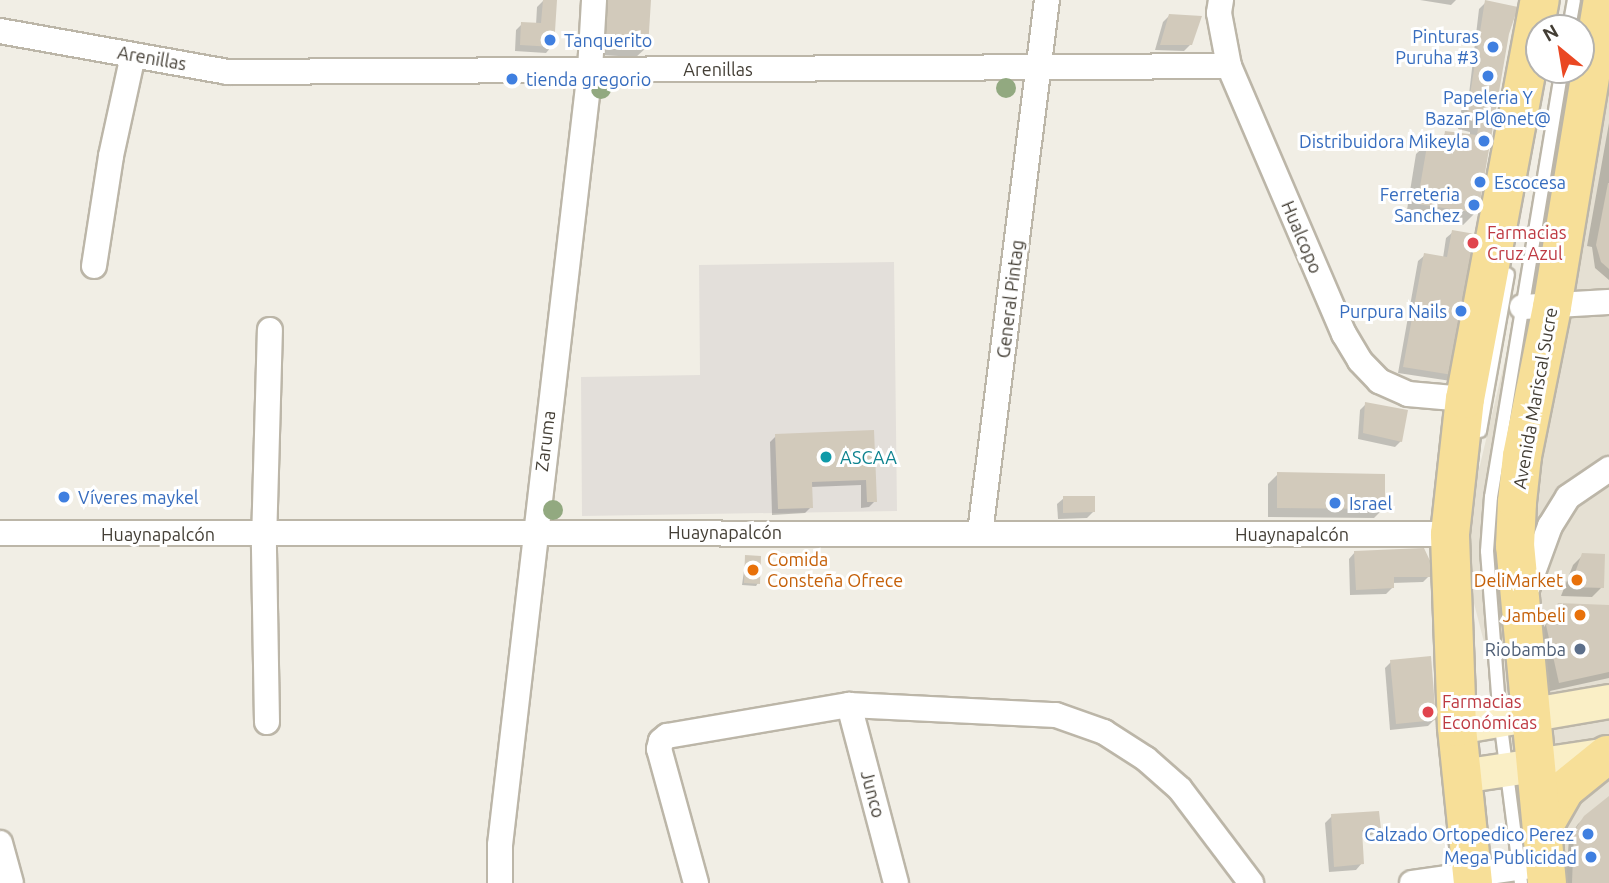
<!DOCTYPE html>
<html>
<head>
<meta charset="utf-8">
<style>
  body { margin:0 }
  #map { position:relative; width:1609px; height:883px; overflow:hidden; background:#f1eee5; font-family:Ubuntu,sans-serif }
  div>[style] { position:absolute }
  .residential>* { inset:0; background:#e5e0d3 }
  .industrial>* { inset:0; background:#e3dfda }
  .shadow>* { inset:0; background:#0003 }
  .building>* { inset:0; background:#d2cabb }
  .roads { filter:drop-shadow(2px 0 #bcb6a8) drop-shadow(-2px 0 #bcb6a8) drop-shadow(0 2px #bcb6a8) drop-shadow(0 -2px #bcb6a8) }
  .service>* { height:12px; margin:-6px; padding:0 6px; transform-origin:6px; border-radius:6px; background:#fff }
  .minor>* { height:24px; margin:-12px; padding:0 12px; transform-origin:12px; border-radius:12px; background:#fff }
  .secondary>* { height:33px; margin:-16.5px; padding:0 16.5px; transform-origin:16.5px; border-radius:16.5px; background:#faefc6 }
  .primary>* { height:38px; margin:-19px; padding:0 19px; transform-origin:19px; border-radius:19px; background:#f7df98 }
  .trees>* { width:20px; height:20px; margin:-10px; border-radius:50%; background:#92a980 }
  .dots>* { width:19px; height:19px; translate:-50% -50%; box-sizing:border-box; border:4px solid #fff; border-radius:50% }
  span { translate:-50% -50%; white-space:nowrap; text-align:center; line-height:1.15; -webkit-text-stroke:6px #fff; paint-order:stroke }
  .shop-label { font-size:18px; color:#366cbe }
  .right { translate:-100% -50%; text-align:right }
  .left { translate:0 -50%; text-align:left }
  .street-label { font-size:18px; color:#433e35 }
  .health-label { font-size:18px; color:#be3a42 }
  .culture-label { font-size:18px; color:#0d838f }
  .food-label { font-size:18px; color:#c56008 }
  .service-label { font-size:18px; color:#4e5e75 }
  .north { position:absolute; left:1525px; top:14px; width:70px; height:70px; box-sizing:border-box; background:#fff; border:2px solid #b4b2ae; border-radius:50%; rotate:330deg; font-size:19px; font-weight:700; line-height:28px; text-align:center; color:#433e35 }
  .north::after { content:''; display:block; margin:auto; width:24px; height:32px; background:#ea4823; clip-path:polygon(50% 0,100% 100%,50% 72%,0 100%) }
</style>
</head>
<body>
<div id="map">
  <div class="residential">
    <i style="clip-path:polygon(1609px 0,1609px 883px,1527px 883px,1511px 747px,1460px 549px,1574px 70px)"></i>
  </div>
  <div class="industrial">
    <i style="clip-path:polygon(894px 262px,897px 511px,582px 516px,581px 377px,700px 375px,699px 265px)"></i>
  </div>
  <div class="shadow">
    <i style="clip-path:polygon(649px 0,646px 48px,636px 57px,600px 55px,589px 44px)"></i>
    <i style="clip-path:polygon(1420px 0,1456px 0,1451px 5px)"></i>
    <i style="clip-path:polygon(543px 1px,552px 46px,546px 53px,515px 51px,516px 30px,522px 24px,536px 25px,537px 7px)"></i>
    <i style="clip-path:polygon(1486px 2px,1508px 33px,1476px 212px,1463px 225px,1406px 216px,1416px 154px,1429px 142px,1436px 143px,1446px 133px,1470px 136px,1470px 132px,1458px 129px,1463px 100px,1469px 94px,1479px 9px)"></i>
    <i style="clip-path:polygon(1169px 16px,1191px 44px,1184px 51px,1155px 50px,1163px 22px)"></i>
    <i style="clip-path:polygon(1609px 123px,1609px 280px,1595px 268px,1592px 247px,1587px 246px)"></i>
    <i style="clip-path:polygon(1453px 232px,1451px 381px,1398px 373px,1418px 261px,1425px 255px,1443px 258px,1446px 238px)"></i>
    <i style="clip-path:polygon(1366px 404px,1401px 441px,1395px 447px,1358px 439px,1360px 410px)"></i>
    <i style="clip-path:polygon(873px 432px,875px 501px,869px 507px,861px 508px,861px 485px,811px 487px,811px 507px,805px 513px,772px 515px,770px 442px,776px 436px)"></i>
    <i style="clip-path:polygon(1278px 474px,1383px 509px,1374px 518px,1268px 517px,1268px 484px)"></i>
    <i style="clip-path:polygon(1064px 498px,1093px 512px,1087px 518px,1058px 519px,1057px 504px)"></i>
    <i style="clip-path:polygon(1355px 552px,1429px 576px,1423px 582px,1392px 583px,1393px 587px,1386px 594px,1350px 595px,1349px 559px)"></i>
    <i style="clip-path:polygon(1583px 555px,1602px 587px,1592px 597px,1561px 596px,1573px 565px)"></i>
    <i style="clip-path:polygon(746px 557px,758px 583px,756px 586px,742px 585px)"></i>
    <i style="clip-path:polygon(1559px 605px,1609px 606px,1609px 678px,1550px 691px,1538px 636px)"></i>
    <i style="clip-path:polygon(1391px 662px,1434px 720px,1428px 726px,1390px 730px,1385px 668px)"></i>
    <i style="clip-path:polygon(1609px 797px,1609px 883px,1566px 883px,1569px 838px,1578px 824px)"></i>
    <i style="clip-path:polygon(1332px 816px,1379px 829px,1372px 835px,1360px 836px,1362px 863px,1356px 870px,1329px 872px,1325px 823px)"></i>
  </div>
  <div class="building">
    <i style="clip-path:polygon(543px 0,557px 0,554px 47px,520px 45px,521px 22px,541px 23px)"></i>
    <i style="clip-path:polygon(599px 0,651px 0,648px 48px,610px 46px,603px 40px)"></i>
    <i style="clip-path:polygon(1485px 0,1518px 7px,1509px 34px,1478px 213px,1417px 204px,1428px 140px,1443px 143px,1445px 131px,1477px 135px,1479px 122px,1466px 120px)"></i>
    <i style="clip-path:polygon(1169px 14px,1202px 16px,1192px 45px,1160px 45px)"></i>
    <i style="clip-path:polygon(1608px 183px,1609px 183px,1609px 269px,1601px 262px,1596px 245px)"></i>
    <i style="clip-path:polygon(1452px 230px,1481px 235px,1459px 376px,1403px 367px,1424px 253px,1447px 257px)"></i>
    <i style="clip-path:polygon(1365px 402px,1408px 410px,1402px 442px,1363px 433px)"></i>
    <i style="clip-path:polygon(874px 430px,877px 502px,867px 502px,866px 480px,812px 482px,813px 508px,778px 509px,775px 434px)"></i>
    <i style="clip-path:polygon(1277px 472px,1385px 474px,1385px 509px,1277px 508px)"></i>
    <i style="clip-path:polygon(1063px 496px,1095px 496px,1095px 512px,1063px 513px)"></i>
    <i style="clip-path:polygon(1424px 548px,1431px 563px,1431px 577px,1394px 577px,1394px 588px,1356px 590px,1354px 551px)"></i>
    <i style="clip-path:polygon(1582px 553px,1605px 554px,1604px 588px,1570px 587px)"></i>
    <i style="clip-path:polygon(745px 555px,761px 556px,760px 584px,744px 583px)"></i>
    <i style="clip-path:polygon(1558px 603px,1609px 605px,1609px 672px,1559px 683px,1546px 625px)"></i>
    <i style="clip-path:polygon(1431px 656px,1436px 720px,1396px 724px,1390px 660px)"></i>
    <i style="clip-path:polygon(1609px 796px,1609px 883px,1572px 883px,1574px 831px,1584px 816px)"></i>
    <i style="clip-path:polygon(1379px 811px,1381px 829px,1362px 830px,1364px 864px,1334px 867px,1331px 814px)"></i>
  </div>
  <div class="roads">
    <div class="service">
      <i style="left:1569px;top:28px;width:28px;rotate:-80deg"></i>
      <i style="left:1480px;top:431px;width:159px;rotate:-79.9deg"></i>
      <i style="left:1521px;top:883px;width:164px;rotate:-97.3deg"></i>
      <i style="left:1500px;top:720px;width:169px;rotate:-94.4deg"></i>
      <i style="left:1487px;top:551px;width:54px;rotate:-85.8deg"></i>
      <i style="left:1491px;top:497px;width:433px;rotate:-80.6deg"></i>
    </div>
    <div class="minor">
      <i style="left:1221px;top:0;width:13px;rotate:99deg"></i>
      <i style="left:1219px;top:13px;width:54px;rotate:79.3deg"></i>
      <i style="left:1229px;top:66px;width:292px;rotate:66.8deg"></i>
      <i style="left:1344px;top:334px;width:31px;rotate:59deg"></i>
      <i style="left:1360px;top:361px;width:28px;rotate:46deg"></i>
      <i style="left:1379px;top:381px;width:32px;rotate:24deg"></i>
      <i style="left:1408px;top:394px;width:57px;rotate:5deg"></i>
      <i style="left:0;top:31px;width:231px;rotate:10.2deg"></i>
      <i style="left:227px;top:72px;width:1002px;rotate:-0.34deg"></i>
      <i style="left:94px;top:266px;width:111px;rotate:-81.2deg"></i>
      <i style="left:111px;top:156px;width:103px;rotate:-77.7deg"></i>
      <i style="left:1522px;top:307px;width:87px;rotate:-3.3deg"></i>
      <i style="left:0;top:533px;width:1450px;rotate:0.04deg"></i>
      <i style="left:980px;top:533px;width:537px;rotate:-82.84deg"></i>
      <i style="left:1521px;top:593px;width:10px;rotate:-45deg"></i>
      <i style="left:1528px;top:586px;width:64px;rotate:-69.9deg"></i>
      <i style="left:1550px;top:526px;width:34px;rotate:-58deg"></i>
      <i style="left:1568px;top:497px;width:50px;rotate:-34.3deg"></i>
      <i style="left:849px;top:705px;width:184px;rotate:75.2deg"></i>
      <i style="left:267px;top:722px;width:180px;rotate:-91deg"></i>
      <i style="left:264px;top:542px;width:212px;rotate:-88.4deg"></i>
      <i style="left:0;top:843px;width:41px;rotate:74.6deg"></i>
      <i style="left:500px;top:883px;width:38px;rotate:-90deg"></i>
      <i style="left:500px;top:845px;width:780px;rotate:-83.38deg"></i>
      <i style="left:590px;top:70px;width:70px;rotate:-86.7deg"></i>
      <i style="left:696px;top:883px;width:139px;rotate:-105.4deg"></i>
      <i style="left:659px;top:749px;width:8px;rotate:-76deg"></i>
      <i style="left:661px;top:741px;width:8px;rotate:-40deg"></i>
      <i style="left:667px;top:736px;width:185px;rotate:-9.7deg"></i>
      <i style="left:849px;top:705px;width:207px;rotate:2.8deg"></i>
      <i style="left:1056px;top:715px;width:51px;rotate:19.5deg"></i>
      <i style="left:1104px;top:732px;width:50px;rotate:32.7deg"></i>
      <i style="left:1146px;top:759px;width:45px;rotate:41.4deg"></i>
      <i style="left:1180px;top:789px;width:118px;rotate:52.9deg"></i>
      <i style="left:1412px;top:883px;width:134px;rotate:-8.1deg"></i>
    </div>
    <div class="secondary">
      <i style="left:1457px;top:727px;width:154px;rotate:-9.7deg"></i>
      <i style="left:1461px;top:776px;width:150px;rotate:-8.5deg"></i>
    </div>
    <div class="primary">
      <i style="left:1542px;top:829px;width:46px;rotate:-60.1deg"></i>
      <i style="left:1565px;top:789px;width:54px;rotate:-39deg"></i>
      <i style="left:1473px;top:883px;width:157px;rotate:-95.9deg"></i>
      <i style="left:1457px;top:727px;width:193px;rotate:-92.1deg"></i>
      <i style="left:1450px;top:534px;width:136px;rotate:-83.7deg"></i>
      <i style="left:1465px;top:399px;width:406px;rotate:-79.4deg"></i>
      <i style="left:1547px;top:883px;width:339px;rotate:-95.4deg"></i>
      <i style="left:1515px;top:546px;width:44px;rotate:-87.4deg"></i>
      <i style="left:1517px;top:502px;width:46px;rotate:-83.8deg"></i>
      <i style="left:1522px;top:456px;width:152px;rotate:-78.6deg"></i>
      <i style="left:1552px;top:307px;width:311px;rotate:-80.6deg"></i>
    </div>
  </div>
  <div class="trees">
    <i style="left:1006px;top:88px"></i>
    <i style="left:601px;top:89px"></i>
    <i style="left:553px;top:510px"></i>
  </div>
  <div class="dots">
    <i style="left:550px;top:40px;background:#3f7fe0"></i>
    <i style="left:1493px;top:47px;background:#3f7fe0"></i>
    <i style="left:1488px;top:76px;background:#3f7fe0"></i>
    <i style="left:512px;top:79px;background:#3f7fe0"></i>
    <i style="left:1484px;top:141px;background:#3f7fe0"></i>
    <i style="left:1480px;top:182px;background:#3f7fe0"></i>
    <i style="left:1474px;top:205px;background:#3f7fe0"></i>
    <i style="left:1473px;top:243px;background:#e0444e"></i>
    <i style="left:1461px;top:311px;background:#3f7fe0"></i>
    <i style="left:826px;top:457px;background:#0f9aa8"></i>
    <i style="left:64px;top:497px;background:#3f7fe0"></i>
    <i style="left:1335px;top:503px;background:#3f7fe0"></i>
    <i style="left:753px;top:570px;background:#e8710a"></i>
    <i style="left:1577px;top:580px;background:#e8710a"></i>
    <i style="left:1580px;top:615px;background:#e8710a"></i>
    <i style="left:1580px;top:649px;background:#5c6f8a"></i>
    <i style="left:1428px;top:712px;background:#e0444e"></i>
    <i style="left:1588px;top:834px;background:#3f7fe0"></i>
    <i style="left:1591px;top:857px;background:#3f7fe0"></i>
  </div>
  <div class="shop-label">
    <span class="right" style="left:1479px;top:47px">Pinturas<br>Puruha #3</span>
    <span class="left" style="left:564px;top:40px">Tanquerito</span>
    <span class="left" style="left:526px;top:79px">tienda gregorio</span>
    <span style="left:1488px;top:108px">Papeleria Y<br>Bazar Pl@net@</span>
    <span class="right" style="left:1470px;top:141px">Distribuidora Mikeyla</span>
    <span class="left" style="left:1494px;top:182px">Escocesa</span>
    <span class="right" style="left:1460px;top:205px">Ferreteria<br>Sanchez</span>
    <span class="right" style="left:1447px;top:311px">Purpura Nails</span>
    <span class="left" style="left:78px;top:497px">Víveres maykel</span>
    <span class="left" style="left:1349px;top:503px">Israel</span>
    <span class="right" style="left:1574px;top:834px">Calzado Ortopedico Perez</span>
    <span class="right" style="left:1577px;top:857px">Mega Publicidad</span>
  </div>
  <div class="street-label">
    <span style="left:152px;top:58px;rotate:10deg">Arenillas</span>
    <span style="left:718px;top:69px">Arenillas</span>
    <span style="left:1302px;top:237px;rotate:67deg">Hualcopo</span>
    <span style="left:1010px;top:299px;rotate:-83deg">General Pintag</span>
    <span style="left:1535px;top:398px;rotate:-80deg">Avenida Mariscal Sucre</span>
    <span style="left:545px;top:441px;rotate:-83deg">Zaruma</span>
    <span style="left:725px;top:532px">Huaynapalcón</span>
    <span style="left:158px;top:534px">Huaynapalcón</span>
    <span style="left:1292px;top:534px">Huaynapalcón</span>
    <span style="left:873px;top:794px;rotate:75deg">Junco</span>
  </div>
  <div class="health-label">
    <span class="left" style="left:1487px;top:243px">Farmacias<br>Cruz Azul</span>
    <span class="left" style="left:1442px;top:712px">Farmacias<br>Económicas</span>
  </div>
  <div class="culture-label">
    <span class="left" style="left:840px;top:457px">ASCAA</span>
  </div>
  <div class="food-label">
    <span class="left" style="left:767px;top:570px">Comida<br>Consteña Ofrece</span>
    <span class="right" style="left:1563px;top:580px">DeliMarket</span>
    <span class="right" style="left:1566px;top:615px">Jambeli</span>
  </div>
  <div class="service-label">
    <span class="right" style="left:1566px;top:649px">Riobamba</span>
  </div>
  <div class="north">N</div>
</div>
</body>
</html>
